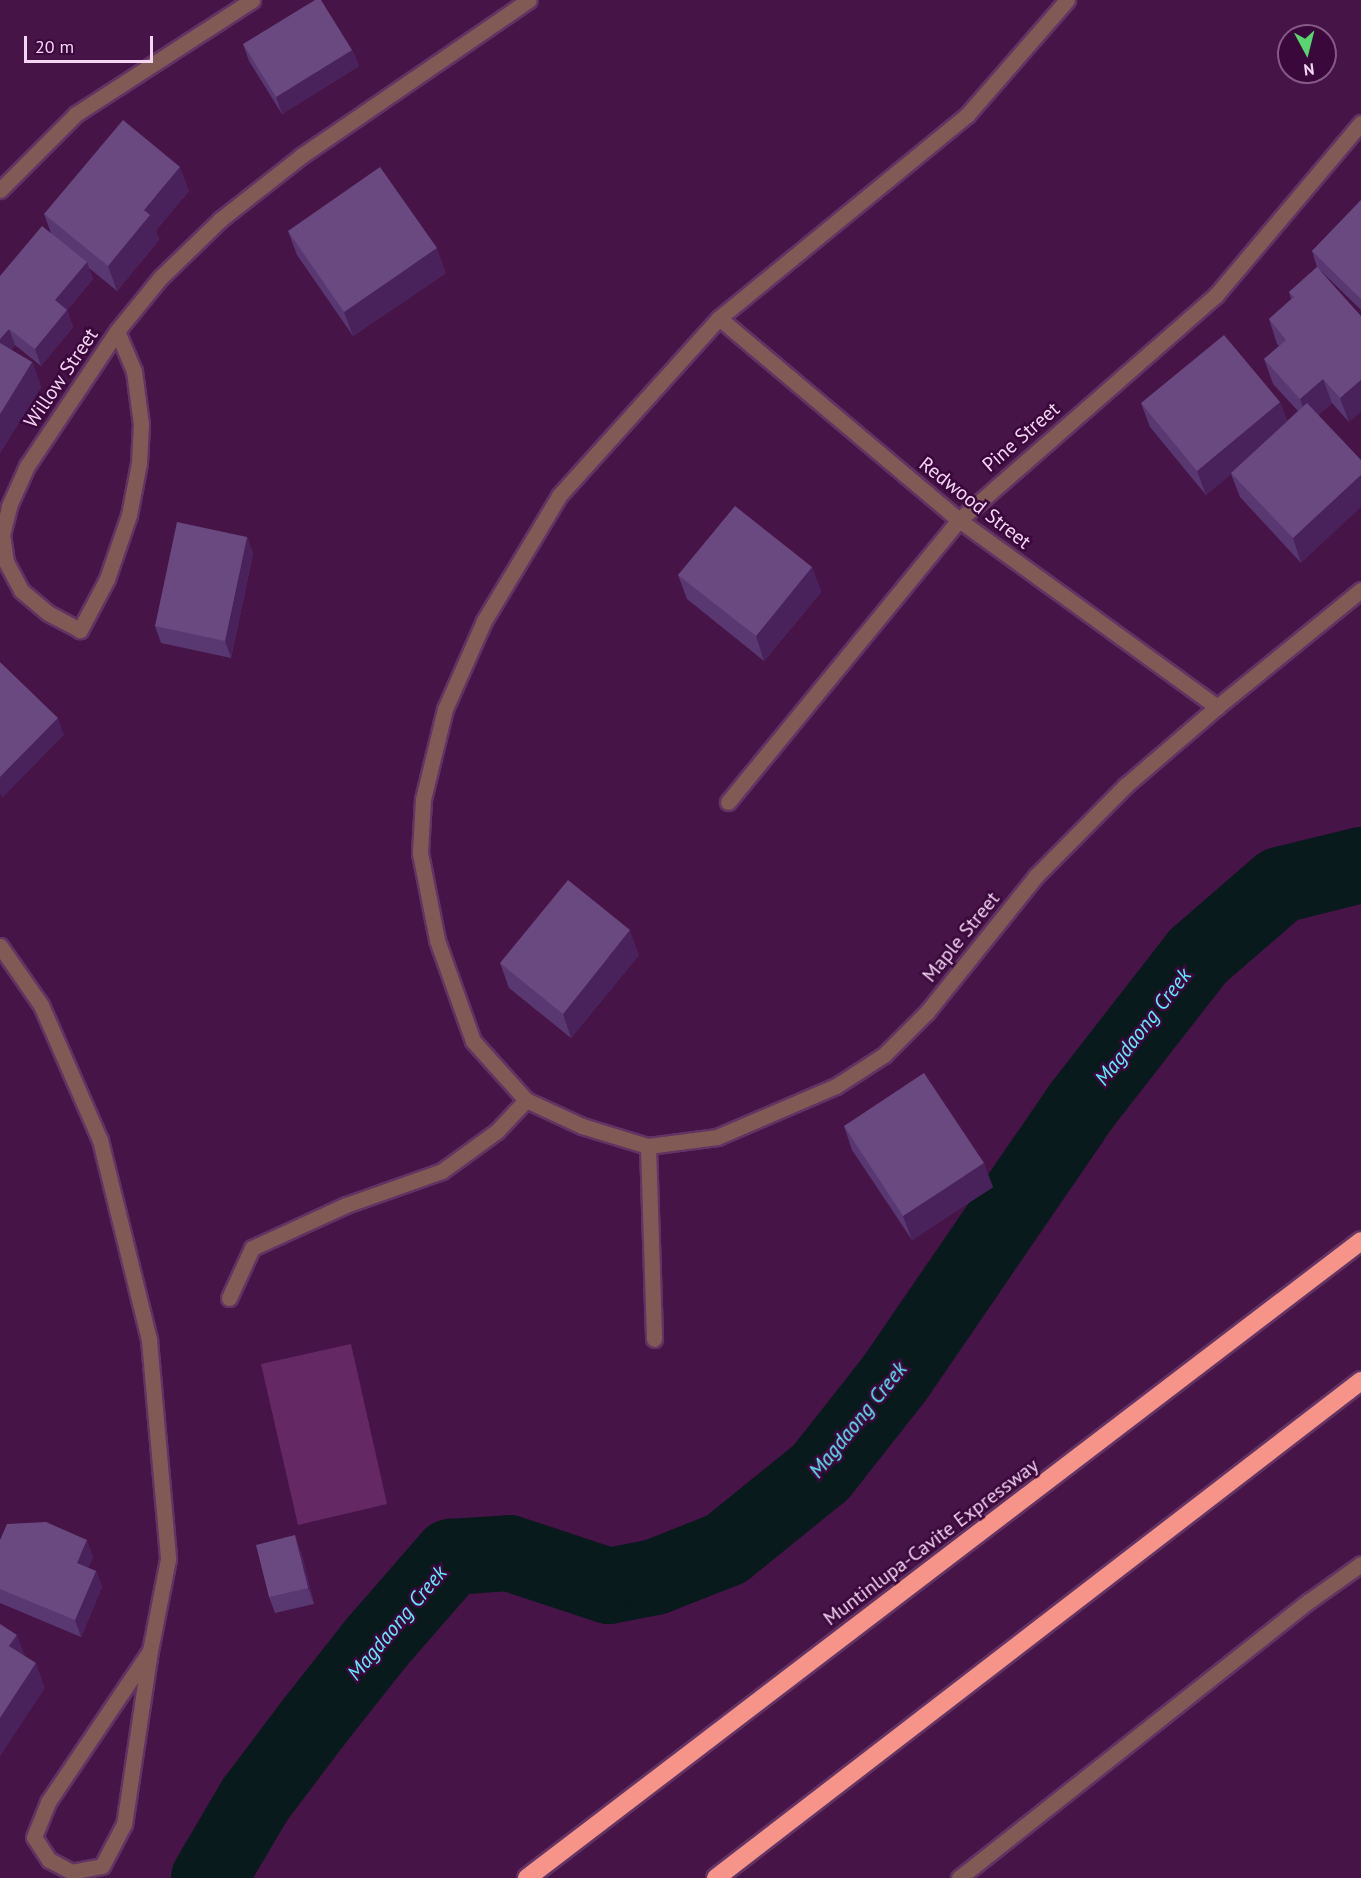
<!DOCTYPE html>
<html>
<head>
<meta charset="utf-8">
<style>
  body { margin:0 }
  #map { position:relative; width:1361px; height:1878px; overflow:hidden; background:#461447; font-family:"PT Sans",sans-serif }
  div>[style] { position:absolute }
  .green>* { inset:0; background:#642965 }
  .river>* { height:76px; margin:-38px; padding:0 38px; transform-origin:38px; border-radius:38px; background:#091a1d }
  .roads { filter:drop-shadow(2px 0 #623363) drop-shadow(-2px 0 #623363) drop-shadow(0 2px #623363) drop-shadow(0 -2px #623363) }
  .minor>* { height:15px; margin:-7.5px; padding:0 7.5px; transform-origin:7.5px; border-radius:7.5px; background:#825a55 }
  .highway>* { height:18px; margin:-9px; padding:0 9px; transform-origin:9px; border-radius:9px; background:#f79489 }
  .wall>* { inset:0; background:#593872 }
  .shaded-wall>* { inset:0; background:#4a225b }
  .building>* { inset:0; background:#694980 }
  span { translate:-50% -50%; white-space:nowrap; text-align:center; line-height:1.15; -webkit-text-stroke:5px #3b083c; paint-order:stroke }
  .street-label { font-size:20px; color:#f4d5f3 }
  .water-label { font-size:21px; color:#61ebfd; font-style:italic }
  .north { position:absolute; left:1277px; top:24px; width:60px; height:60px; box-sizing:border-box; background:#3b083c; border:2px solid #855a85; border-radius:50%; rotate:173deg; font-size:16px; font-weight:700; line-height:24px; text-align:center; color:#f4d5f3 }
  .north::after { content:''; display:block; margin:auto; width:21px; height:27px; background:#59d56f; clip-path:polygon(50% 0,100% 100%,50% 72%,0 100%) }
  .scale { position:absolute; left:24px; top:36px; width:129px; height:27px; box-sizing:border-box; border:3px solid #f4d5f3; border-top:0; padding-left:8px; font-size:18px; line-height:21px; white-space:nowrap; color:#f4d5f3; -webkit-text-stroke:4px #3b083c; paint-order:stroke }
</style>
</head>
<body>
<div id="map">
  <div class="green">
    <i style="clip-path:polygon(351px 1344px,387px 1504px,298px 1525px,261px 1364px)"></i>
  </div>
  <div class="river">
    <i style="left:209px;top:1878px;width:91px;rotate:-59.5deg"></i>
    <i style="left:255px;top:1800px;width:96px;rotate:-53deg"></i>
    <i style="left:313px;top:1723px;width:103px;rotate:-51.7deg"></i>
    <i style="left:377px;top:1642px;width:113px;rotate:-49deg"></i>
    <i style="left:451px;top:1557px;width:58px;rotate:-3.9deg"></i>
    <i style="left:509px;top:1553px;width:105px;rotate:18.3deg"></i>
    <i style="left:609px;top:1586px;width:47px;rotate:-11.1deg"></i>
    <i style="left:655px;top:1577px;width:76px;rotate:-21.5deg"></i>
    <i style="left:726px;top:1549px;width:122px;rotate:-39deg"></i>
    <i style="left:821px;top:1472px;width:120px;rotate:-51.8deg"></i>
    <i style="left:895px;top:1378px;width:331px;rotate:-55.6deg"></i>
    <i style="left:1082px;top:1105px;width:189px;rotate:-52.1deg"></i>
    <i style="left:1198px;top:956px;width:108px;rotate:-40.9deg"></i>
    <i style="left:1280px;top:885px;width:83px;rotate:-13.9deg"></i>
  </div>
  <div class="roads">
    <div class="minor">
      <i style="left:1067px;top:0;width:152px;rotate:131deg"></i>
      <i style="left:967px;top:115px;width:320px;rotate:140.7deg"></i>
      <i style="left:719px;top:318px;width:239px;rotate:132deg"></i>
      <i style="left:559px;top:496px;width:146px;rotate:121deg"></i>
      <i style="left:484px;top:621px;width:96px;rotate:113.9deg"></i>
      <i style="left:445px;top:709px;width:93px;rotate:103.7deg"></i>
      <i style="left:423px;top:799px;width:54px;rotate:93.2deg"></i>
      <i style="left:420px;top:853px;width:89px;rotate:78.9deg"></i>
      <i style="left:437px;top:940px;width:107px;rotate:70.4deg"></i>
      <i style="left:473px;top:1041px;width:79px;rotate:48.1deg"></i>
      <i style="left:526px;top:1100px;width:62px;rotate:24.9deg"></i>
      <i style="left:582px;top:1126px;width:69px;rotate:16.9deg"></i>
      <i style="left:648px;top:1146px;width:70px;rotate:-7.4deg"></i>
      <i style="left:717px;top:1137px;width:129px;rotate:-23.2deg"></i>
      <i style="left:836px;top:1086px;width:57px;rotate:-32.9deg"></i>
      <i style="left:884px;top:1055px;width:61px;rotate:-45deg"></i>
      <i style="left:927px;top:1012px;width:174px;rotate:-51.3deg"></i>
      <i style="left:1036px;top:876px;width:127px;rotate:-45.3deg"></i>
      <i style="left:1125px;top:786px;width:121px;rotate:-40.7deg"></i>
      <i style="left:1217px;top:707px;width:186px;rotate:-39.1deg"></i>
      <i style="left:0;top:190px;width:107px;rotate:-45deg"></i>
      <i style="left:76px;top:114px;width:210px;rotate:-32.9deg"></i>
      <i style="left:719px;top:318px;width:314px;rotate:40.1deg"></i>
      <i style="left:959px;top:520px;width:319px;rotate:35.9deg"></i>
      <i style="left:117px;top:331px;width:43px;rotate:67deg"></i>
      <i style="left:134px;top:371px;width:53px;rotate:82.5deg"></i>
      <i style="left:141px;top:424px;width:39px;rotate:93deg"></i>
      <i style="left:139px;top:463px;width:53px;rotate:100.9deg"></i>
      <i style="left:129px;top:515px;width:68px;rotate:109deg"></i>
      <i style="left:107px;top:579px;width:58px;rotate:117.9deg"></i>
      <i style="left:80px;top:630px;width:36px;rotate:-152deg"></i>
      <i style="left:48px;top:613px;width:35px;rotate:-140deg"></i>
      <i style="left:21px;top:590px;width:32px;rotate:-118deg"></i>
      <i style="left:6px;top:562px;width:27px;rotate:-98deg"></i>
      <i style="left:2px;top:535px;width:30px;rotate:-76deg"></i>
      <i style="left:9px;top:506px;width:44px;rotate:-65.8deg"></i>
      <i style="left:27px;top:466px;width:162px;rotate:-56.3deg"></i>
      <i style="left:117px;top:331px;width:68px;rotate:-50.9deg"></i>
      <i style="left:160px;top:278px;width:85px;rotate:-44deg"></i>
      <i style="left:221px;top:219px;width:102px;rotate:-38.2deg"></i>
      <i style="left:301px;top:156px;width:276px;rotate:-34.4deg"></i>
      <i style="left:728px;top:802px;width:365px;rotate:-50.7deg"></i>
      <i style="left:959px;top:520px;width:342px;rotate:-41.2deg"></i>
      <i style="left:1216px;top:295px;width:225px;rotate:-49.9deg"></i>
      <i style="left:0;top:946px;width:72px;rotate:55.2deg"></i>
      <i style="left:41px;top:1005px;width:147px;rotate:66.4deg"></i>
      <i style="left:100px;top:1140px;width:206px;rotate:76.2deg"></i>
      <i style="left:149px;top:1340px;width:220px;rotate:85deg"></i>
      <i style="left:168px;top:1559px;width:94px;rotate:101.1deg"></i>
      <i style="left:150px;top:1651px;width:175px;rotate:98.5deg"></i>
      <i style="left:124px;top:1824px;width:47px;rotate:117.6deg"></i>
      <i style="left:102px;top:1866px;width:31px;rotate:169deg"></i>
      <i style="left:72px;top:1872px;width:26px;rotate:-152deg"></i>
      <i style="left:49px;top:1860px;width:27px;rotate:-123deg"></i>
      <i style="left:34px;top:1837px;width:38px;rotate:-68deg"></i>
      <i style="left:48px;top:1802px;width:182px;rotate:-56deg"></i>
      <i style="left:648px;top:1146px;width:193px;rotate:88.2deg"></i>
      <i style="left:229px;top:1298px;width:55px;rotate:-65.3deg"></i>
      <i style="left:252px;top:1248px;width:103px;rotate:-24.6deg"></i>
      <i style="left:346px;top:1205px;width:102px;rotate:-19.5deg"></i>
      <i style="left:442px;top:1171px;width:68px;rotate:-36deg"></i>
      <i style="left:497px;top:1131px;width:42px;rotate:-46.9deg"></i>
      <i style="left:959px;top:1878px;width:446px;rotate:-38.4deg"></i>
      <i style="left:1309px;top:1601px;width:64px;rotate:-35.4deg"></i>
    </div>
    <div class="highway">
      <i style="left:527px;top:1878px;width:1049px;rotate:-37.37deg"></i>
      <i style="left:716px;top:1878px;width:814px;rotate:-37.62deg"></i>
    </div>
  </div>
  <div class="wall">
    <i style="clip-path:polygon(243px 44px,352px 50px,359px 66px,282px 114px,249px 61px)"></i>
    <i style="clip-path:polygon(189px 191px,156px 230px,159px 240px,117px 291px,89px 268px,93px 279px,67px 310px,73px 327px,41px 366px,15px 345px,11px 350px,32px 362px,41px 387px,0 453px,0 276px,51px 233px,44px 214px)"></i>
    <i style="clip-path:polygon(1361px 200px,1361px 310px,1321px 271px,1349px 422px,1332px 403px,1318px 415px,1301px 563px,1240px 497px,1231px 474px,1206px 495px,1150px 427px,1141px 403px,1280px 402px,1287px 421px,1298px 411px,1273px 384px,1264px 359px,1279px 346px,1277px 344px,1269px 319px,1291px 299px,1289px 292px,1317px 267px,1312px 251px)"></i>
    <i style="clip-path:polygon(288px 231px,446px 273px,353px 336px,297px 255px)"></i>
    <i style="clip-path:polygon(247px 537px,253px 554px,231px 658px,161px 643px,155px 626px)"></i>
    <i style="clip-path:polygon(812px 567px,821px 592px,764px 661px,687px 599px,678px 575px)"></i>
    <i style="clip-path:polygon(639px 955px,571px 1038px,509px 988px,500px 963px)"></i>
    <i style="clip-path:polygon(844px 1126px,993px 1187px,912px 1240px,852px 1150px)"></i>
    <i style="clip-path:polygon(0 1540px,93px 1557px,88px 1568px,96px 1571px,102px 1587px,81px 1637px,0 1603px)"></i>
    <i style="clip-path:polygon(301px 1552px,314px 1604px,275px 1613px,269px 1597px)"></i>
  </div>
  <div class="shaded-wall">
    <i style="clip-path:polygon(352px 50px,359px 66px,282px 114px,276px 97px)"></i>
    <i style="clip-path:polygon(180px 167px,189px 191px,156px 230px,159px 240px,117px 291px,108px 266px,144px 210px)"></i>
    <i style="clip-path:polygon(437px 248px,446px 273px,353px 336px,344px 312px)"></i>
    <i style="clip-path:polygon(87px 262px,93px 279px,67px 310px,73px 327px,41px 366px,35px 349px,55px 300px)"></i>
    <i style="clip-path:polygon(9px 329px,15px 345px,3px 360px,0 351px,0 339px)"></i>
    <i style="clip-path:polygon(32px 362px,41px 387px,0 453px,0 414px)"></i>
    <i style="clip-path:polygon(1323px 379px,1332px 403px,1309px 424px,1300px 399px)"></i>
    <i style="clip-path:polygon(1361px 380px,1361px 412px,1349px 422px,1340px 398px)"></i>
    <i style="clip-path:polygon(1280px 402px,1289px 427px,1206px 495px,1197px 471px)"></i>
    <i style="clip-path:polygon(1361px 475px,1361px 507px,1301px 563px,1293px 538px)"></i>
    <i style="clip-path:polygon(247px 537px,253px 554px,231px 658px,225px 641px)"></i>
    <i style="clip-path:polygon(812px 567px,821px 592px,764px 661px,756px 636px)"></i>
    <i style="clip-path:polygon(58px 718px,64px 735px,2px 798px,0 793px,0 777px)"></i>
    <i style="clip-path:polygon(630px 930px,639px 955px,571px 1038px,563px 1014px)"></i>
    <i style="clip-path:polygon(984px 1163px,993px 1187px,912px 1240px,903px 1216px)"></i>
    <i style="clip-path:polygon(295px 1535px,301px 1552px,314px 1604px,308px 1588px)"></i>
    <i style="clip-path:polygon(87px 1540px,93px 1557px,83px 1580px,77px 1563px)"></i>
    <i style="clip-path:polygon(96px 1571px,102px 1587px,81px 1637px,75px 1620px)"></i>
    <i style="clip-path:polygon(17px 1635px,26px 1659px,9px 1646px)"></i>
    <i style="clip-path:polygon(36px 1663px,45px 1688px,0 1756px,0 1718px)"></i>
  </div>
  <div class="building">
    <i style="clip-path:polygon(315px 0,321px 0,352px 50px,276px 97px,243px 44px)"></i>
    <i style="clip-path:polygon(123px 120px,180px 167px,144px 210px,150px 215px,108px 266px,44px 214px)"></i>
    <i style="clip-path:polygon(380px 167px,437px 248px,344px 312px,288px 231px)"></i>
    <i style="clip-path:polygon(1361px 200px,1361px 299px,1312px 251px)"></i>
    <i style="clip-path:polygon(42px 226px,87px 262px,55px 300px,67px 310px,35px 349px,9px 329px,0 339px,0 276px)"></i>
    <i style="clip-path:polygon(1317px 267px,1361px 316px,1361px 380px,1340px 398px,1323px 379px,1300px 399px,1264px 359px,1286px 340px,1269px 319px,1294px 297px,1289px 292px)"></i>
    <i style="clip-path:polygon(1224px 335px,1280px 402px,1197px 471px,1141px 403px)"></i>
    <i style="clip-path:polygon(0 343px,32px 362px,0 414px)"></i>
    <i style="clip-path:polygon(1307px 403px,1361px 460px,1361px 475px,1293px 538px,1231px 473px)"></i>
    <i style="clip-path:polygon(735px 506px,812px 567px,756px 636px,678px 575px)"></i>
    <i style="clip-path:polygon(177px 522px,247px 537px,225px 641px,155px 626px)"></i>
    <i style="clip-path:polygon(0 662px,58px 718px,0 777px)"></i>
    <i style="clip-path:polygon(568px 880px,630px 930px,563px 1014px,500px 963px)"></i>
    <i style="clip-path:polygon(924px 1073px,984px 1163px,903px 1216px,844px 1126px)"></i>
    <i style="clip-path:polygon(46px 1522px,87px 1540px,77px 1563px,96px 1571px,75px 1620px,0 1589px,0 1540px,7px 1524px)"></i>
    <i style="clip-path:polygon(295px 1535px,308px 1588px,269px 1597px,256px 1545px)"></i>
    <i style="clip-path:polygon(0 1624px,17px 1635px,9px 1646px,36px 1663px,0 1718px)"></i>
  </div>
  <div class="street-label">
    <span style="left:61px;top:378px;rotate:-56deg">Willow Street</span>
    <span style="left:1021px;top:437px;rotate:-41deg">Pine Street</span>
    <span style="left:975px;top:503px;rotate:38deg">Redwood Street</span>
    <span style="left:961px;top:937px;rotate:-51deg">Maple Street</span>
    <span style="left:931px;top:1542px;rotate:-37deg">Muntinlupa-Cavite Expressway</span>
  </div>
  <div class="water-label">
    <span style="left:1143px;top:1027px;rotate:-52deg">Magdaong Creek</span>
    <span style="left:858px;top:1420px;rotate:-51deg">Magdaong Creek</span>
    <span style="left:397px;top:1623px;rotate:-50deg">Magdaong Creek</span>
  </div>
  <div class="north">N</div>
  <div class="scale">20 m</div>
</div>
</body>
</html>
